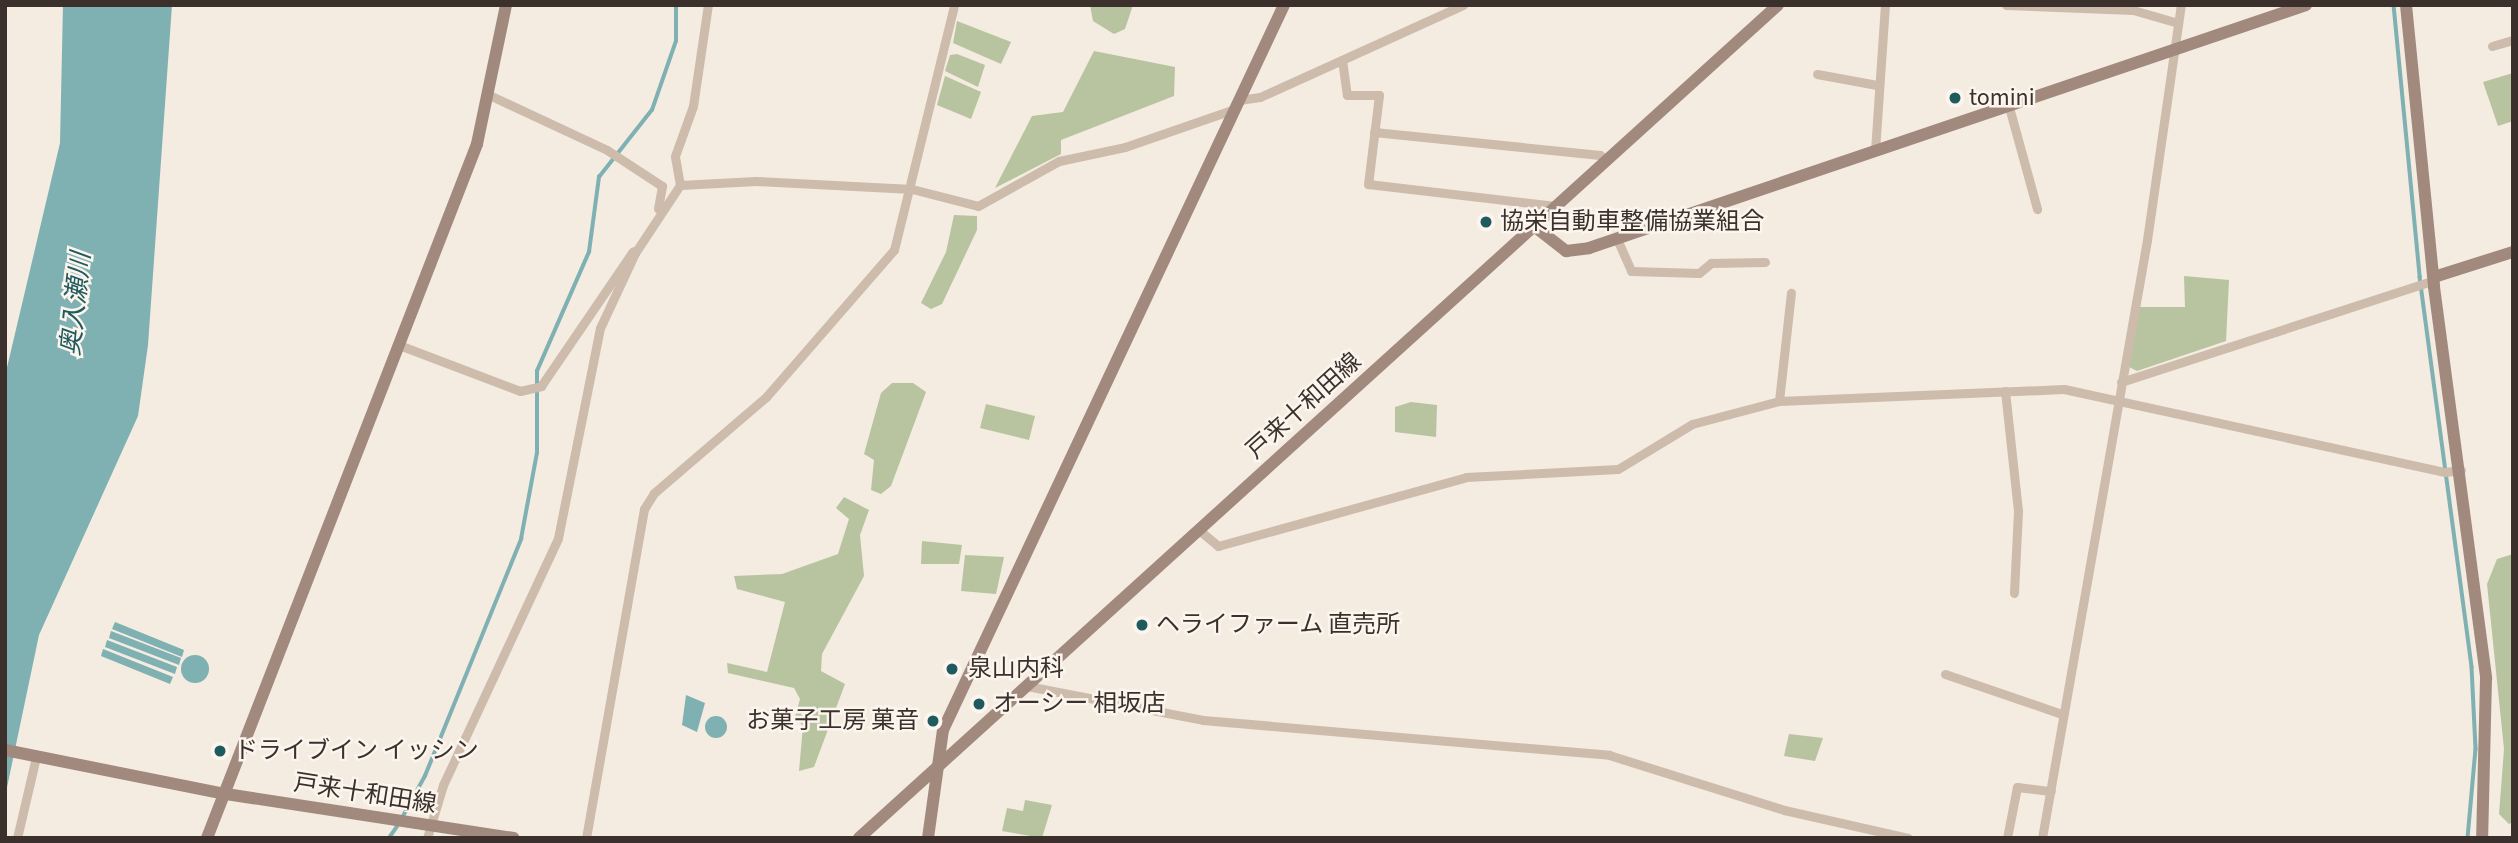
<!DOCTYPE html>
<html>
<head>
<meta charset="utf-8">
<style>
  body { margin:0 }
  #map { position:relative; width:2518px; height:843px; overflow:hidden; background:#f4ebe1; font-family:"Source Sans 3","Noto Sans JP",sans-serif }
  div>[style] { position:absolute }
  .green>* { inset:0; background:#b8c4a0 }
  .water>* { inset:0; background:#7fb0b2 }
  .round { border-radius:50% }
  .stream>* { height:3.5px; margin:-1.75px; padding:0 1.75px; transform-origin:1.75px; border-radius:1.75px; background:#7fb0b2 }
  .street>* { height:9px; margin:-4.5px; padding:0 4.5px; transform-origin:4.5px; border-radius:4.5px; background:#cdbbac }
  .secondary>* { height:12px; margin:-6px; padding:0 6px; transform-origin:6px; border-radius:6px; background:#a18a7d }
  .dots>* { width:19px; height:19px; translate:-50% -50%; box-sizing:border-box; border:4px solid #fbf5ee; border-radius:50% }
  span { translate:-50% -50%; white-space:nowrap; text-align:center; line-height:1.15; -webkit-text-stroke:5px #fbf5ee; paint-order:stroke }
  .poi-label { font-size:24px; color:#3b302b }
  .left { translate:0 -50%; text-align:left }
  .right { translate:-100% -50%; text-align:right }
  .street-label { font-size:24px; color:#3b302b }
  .water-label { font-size:26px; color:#1f5a5e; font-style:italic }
  .frame { position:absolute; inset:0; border:7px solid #3b302b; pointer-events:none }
</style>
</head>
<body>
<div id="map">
  <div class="green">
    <i style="clip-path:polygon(1090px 5px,1133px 5px,1125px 29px,1114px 34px,1093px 21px)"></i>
    <i style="clip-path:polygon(957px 21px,1011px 42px,1001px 64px,953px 43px)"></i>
    <i style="clip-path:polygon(1094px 51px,1175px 67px,1174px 96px,1061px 140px,1061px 154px,995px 188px,1032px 116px,1063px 112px)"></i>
    <i style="clip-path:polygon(957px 54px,985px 65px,978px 87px,945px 71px,950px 55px)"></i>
    <i style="clip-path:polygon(2513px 73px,2513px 121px,2498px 126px,2483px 82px)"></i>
    <i style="clip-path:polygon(945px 76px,981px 92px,971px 119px,937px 105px)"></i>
    <i style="clip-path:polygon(954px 215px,977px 216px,977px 230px,942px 304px,931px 309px,921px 303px,946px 252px)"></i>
    <i style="clip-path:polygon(2184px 276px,2229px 280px,2226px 341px,2137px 371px,2129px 367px,2140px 307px,2185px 307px)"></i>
    <i style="clip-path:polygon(892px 383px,913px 383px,926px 392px,891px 486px,881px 494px,871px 490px,874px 460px,864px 454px,881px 393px)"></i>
    <i style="clip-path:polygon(1411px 402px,1437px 405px,1436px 437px,1395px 432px,1395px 407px)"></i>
    <i style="clip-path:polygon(986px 404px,1035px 416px,1029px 440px,980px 428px)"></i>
    <i style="clip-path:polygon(844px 497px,869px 510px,860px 535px,864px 576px,822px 654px,821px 671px,845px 684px,814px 767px,799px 771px,803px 726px,795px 717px,800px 699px,794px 688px,728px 673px,727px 663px,767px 672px,785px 602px,737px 589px,734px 576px,782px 574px,838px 554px,849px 519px,836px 508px)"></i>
    <i style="clip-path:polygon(922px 541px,962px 545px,959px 564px,921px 564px)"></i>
    <i style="clip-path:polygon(2513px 554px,2513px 822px,2509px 824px,2499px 814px,2504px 749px,2487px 584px,2497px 559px)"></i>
    <i style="clip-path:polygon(965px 555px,1004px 557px,996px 594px,961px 591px)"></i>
    <i style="clip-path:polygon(1789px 734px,1823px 738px,1815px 761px,1784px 756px)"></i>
    <i style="clip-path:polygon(1025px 800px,1052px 805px,1042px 838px,1002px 831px,1007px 808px,1023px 811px)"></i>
  </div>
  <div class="water">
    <i style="clip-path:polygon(63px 5px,172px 5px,148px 345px,138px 416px,39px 635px,5px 797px,5px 376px,60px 143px)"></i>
    <i style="clip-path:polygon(115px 622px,184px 650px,182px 657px,112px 629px)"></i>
    <i style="clip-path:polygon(111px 631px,181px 658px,179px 665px,109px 638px)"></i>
    <i style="clip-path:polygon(107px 640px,177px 667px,175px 674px,105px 647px)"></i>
    <i style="clip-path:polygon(103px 649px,173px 677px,170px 684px,101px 656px)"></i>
    <i class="round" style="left:181px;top:655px;width:28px;height:28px"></i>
    <i style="clip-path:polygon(686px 695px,705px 703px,697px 732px,682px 725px)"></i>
    <i class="round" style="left:705px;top:716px;width:22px;height:22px"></i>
  </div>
  <div class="stream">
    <i style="left:2394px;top:5px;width:273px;rotate:84.5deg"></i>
    <i style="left:2420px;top:277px;width:393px;rotate:82.4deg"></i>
    <i style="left:2472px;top:667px;width:82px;rotate:87.2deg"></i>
    <i style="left:2476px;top:749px;width:89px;rotate:95.1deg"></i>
    <i style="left:402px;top:818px;width:48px;rotate:-61.3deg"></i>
    <i style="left:425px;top:776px;width:256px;rotate:-67.9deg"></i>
    <i style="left:521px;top:539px;width:87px;rotate:-79.5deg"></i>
    <i style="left:537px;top:453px;width:82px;rotate:-90deg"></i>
    <i style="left:537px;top:371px;width:130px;rotate:-66.4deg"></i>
    <i style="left:589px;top:252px;width:76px;rotate:-82.4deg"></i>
    <i style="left:599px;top:177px;width:85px;rotate:-51.7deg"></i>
    <i style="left:652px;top:110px;width:73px;rotate:-70.8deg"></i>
    <i style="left:676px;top:41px;width:36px;rotate:-90deg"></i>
    <i style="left:389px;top:838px;width:16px;rotate:-55deg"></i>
  </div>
  <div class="street">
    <i style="left:2006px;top:5px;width:127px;rotate:2.3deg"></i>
    <i style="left:2133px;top:10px;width:47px;rotate:16.1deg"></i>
    <i style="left:2492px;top:46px;width:22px;rotate:-16deg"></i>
    <i style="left:1342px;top:60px;width:35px;rotate:82deg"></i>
    <i style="left:1347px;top:95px;width:32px"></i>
    <i style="left:1379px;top:95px;width:90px;rotate:97deg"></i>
    <i style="left:1368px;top:184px;width:189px;rotate:6.7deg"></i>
    <i style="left:1817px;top:74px;width:61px;rotate:10.4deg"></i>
    <i style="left:487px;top:94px;width:132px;rotate:25deg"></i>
    <i style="left:607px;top:150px;width:66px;rotate:33.2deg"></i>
    <i style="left:662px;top:186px;width:23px;rotate:100deg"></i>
    <i style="left:1239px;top:100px;width:21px;rotate:-8deg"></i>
    <i style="left:1260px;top:97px;width:223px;rotate:-24.4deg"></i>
    <i style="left:2009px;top:107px;width:106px;rotate:74.6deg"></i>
    <i style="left:1374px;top:132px;width:227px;rotate:5.8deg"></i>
    <i style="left:1600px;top:155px;width:8px;rotate:50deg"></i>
    <i style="left:1875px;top:151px;width:146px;rotate:-86.1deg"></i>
    <i style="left:680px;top:185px;width:29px;rotate:-100deg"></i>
    <i style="left:675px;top:156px;width:53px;rotate:-70.2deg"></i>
    <i style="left:693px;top:106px;width:102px;rotate:-81.6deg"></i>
    <i style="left:1617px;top:239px;width:35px;rotate:66deg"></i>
    <i style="left:1631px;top:271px;width:68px;rotate:1.7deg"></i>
    <i style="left:1699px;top:273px;width:16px;rotate:-40deg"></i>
    <i style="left:1711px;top:263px;width:54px;rotate:-1.1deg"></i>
    <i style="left:399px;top:345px;width:129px;rotate:20.8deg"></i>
    <i style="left:520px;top:391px;width:22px;rotate:-13deg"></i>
    <i style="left:541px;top:386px;width:163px;rotate:-55.7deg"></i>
    <i style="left:2121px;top:382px;width:329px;rotate:-18deg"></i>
    <i style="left:2005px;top:391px;width:121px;rotate:83.8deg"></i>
    <i style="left:2018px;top:511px;width:82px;rotate:92.8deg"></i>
    <i style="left:1779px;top:401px;width:109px;rotate:-83.7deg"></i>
    <i style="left:1199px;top:530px;width:25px;rotate:40deg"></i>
    <i style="left:1218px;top:546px;width:257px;rotate:-15.5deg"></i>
    <i style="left:1466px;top:477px;width:152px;rotate:-3deg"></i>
    <i style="left:1618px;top:469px;width:87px;rotate:-31.3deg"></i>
    <i style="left:1692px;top:424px;width:90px;rotate:-14.8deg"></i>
    <i style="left:1779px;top:401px;width:285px;rotate:-2.4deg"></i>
    <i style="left:2064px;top:389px;width:390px;rotate:12.3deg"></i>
    <i style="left:2445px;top:472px;width:16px;rotate:-7deg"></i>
    <i style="left:1945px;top:674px;width:124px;rotate:18.9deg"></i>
    <i style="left:1027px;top:686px;width:179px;rotate:10.9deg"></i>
    <i style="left:1203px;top:720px;width:408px;rotate:4.9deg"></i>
    <i style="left:1609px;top:755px;width:183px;rotate:17.4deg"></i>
    <i style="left:1784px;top:810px;width:127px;rotate:12.7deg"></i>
    <i style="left:17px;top:838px;width:83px;rotate:-76.8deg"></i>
    <i style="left:427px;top:838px;width:55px;rotate:-73.2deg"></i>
    <i style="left:443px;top:785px;width:272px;rotate:-65deg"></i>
    <i style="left:558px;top:538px;width:214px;rotate:-78.7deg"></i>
    <i style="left:600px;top:328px;width:83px;rotate:-65deg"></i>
    <i style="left:635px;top:253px;width:82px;rotate:-56.5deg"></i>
    <i style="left:680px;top:185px;width:76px;rotate:-3deg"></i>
    <i style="left:756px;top:181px;width:156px;rotate:2.9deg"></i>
    <i style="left:912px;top:189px;width:68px;rotate:14.4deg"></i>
    <i style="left:978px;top:206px;width:93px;rotate:-29.1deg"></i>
    <i style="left:1059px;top:161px;width:67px;rotate:-12deg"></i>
    <i style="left:1125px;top:147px;width:116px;rotate:-19.1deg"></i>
    <i style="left:586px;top:838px;width:334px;rotate:-80deg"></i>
    <i style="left:644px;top:509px;width:19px;rotate:-58deg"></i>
    <i style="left:654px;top:493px;width:148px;rotate:-40.6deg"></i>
    <i style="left:766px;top:397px;width:195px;rotate:-49deg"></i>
    <i style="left:894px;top:250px;width:252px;rotate:-76.2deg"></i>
    <i style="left:2007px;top:838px;width:52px;rotate:-78.9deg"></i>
    <i style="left:2017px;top:787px;width:34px;rotate:7deg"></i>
    <i style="left:2042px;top:838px;width:607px;rotate:-80.04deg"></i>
    <i style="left:2147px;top:240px;width:237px;rotate:-81.8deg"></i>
  </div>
  <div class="secondary">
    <i style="left:2406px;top:5px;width:283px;rotate:84.3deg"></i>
    <i style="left:2434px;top:287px;width:395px;rotate:82.4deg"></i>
    <i style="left:2486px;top:679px;width:159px;rotate:91.4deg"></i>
    <i style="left:1534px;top:226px;width:41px;rotate:38deg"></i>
    <i style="left:1566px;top:251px;width:23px;rotate:-7deg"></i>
    <i style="left:1589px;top:248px;width:757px;rotate:-18.72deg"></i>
    <i style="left:2434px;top:277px;width:83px;rotate:-17.6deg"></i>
    <i style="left:5px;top:750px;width:225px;rotate:11.3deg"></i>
    <i style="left:226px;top:794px;width:291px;rotate:8.7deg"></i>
    <i style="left:207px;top:838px;width:745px;rotate:-68.74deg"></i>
    <i style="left:477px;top:144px;width:142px;rotate:-78.2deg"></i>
    <i style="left:859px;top:838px;width:1240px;rotate:-42.19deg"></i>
    <i style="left:928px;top:838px;width:109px;rotate:-82.1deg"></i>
    <i style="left:943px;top:730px;width:801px;rotate:-64.81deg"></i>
  </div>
  <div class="dots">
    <i style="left:1955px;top:98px;background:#1f5a5e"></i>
    <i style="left:1486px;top:222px;background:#1f5a5e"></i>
    <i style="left:1142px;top:625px;background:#1f5a5e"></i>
    <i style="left:952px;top:669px;background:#1f5a5e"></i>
    <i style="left:979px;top:704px;background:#1f5a5e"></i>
    <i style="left:933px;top:721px;background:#1f5a5e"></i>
    <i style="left:220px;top:751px;background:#1f5a5e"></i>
  </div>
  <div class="poi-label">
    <span class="left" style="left:1969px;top:98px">tomini</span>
    <span class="left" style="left:1500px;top:222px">協栄自動車整備協業組合</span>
    <span class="left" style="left:1156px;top:625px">ヘライファーム 直売所</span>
    <span class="left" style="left:968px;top:669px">泉山内科</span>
    <span class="left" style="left:993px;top:704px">オーシー 相坂店</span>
    <span class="right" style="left:919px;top:721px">お菓子工房 菓音</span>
    <span class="left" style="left:234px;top:751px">ドライブイン イッシン</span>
  </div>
  <div class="street-label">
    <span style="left:1304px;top:406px;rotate:-42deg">戸来十和田線</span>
    <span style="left:365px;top:794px;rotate:9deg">戸来十和田線</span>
  </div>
  <div class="water-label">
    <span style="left:76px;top:304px;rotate:-84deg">奥入瀬川</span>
  </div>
  <div class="frame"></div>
</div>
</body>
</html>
